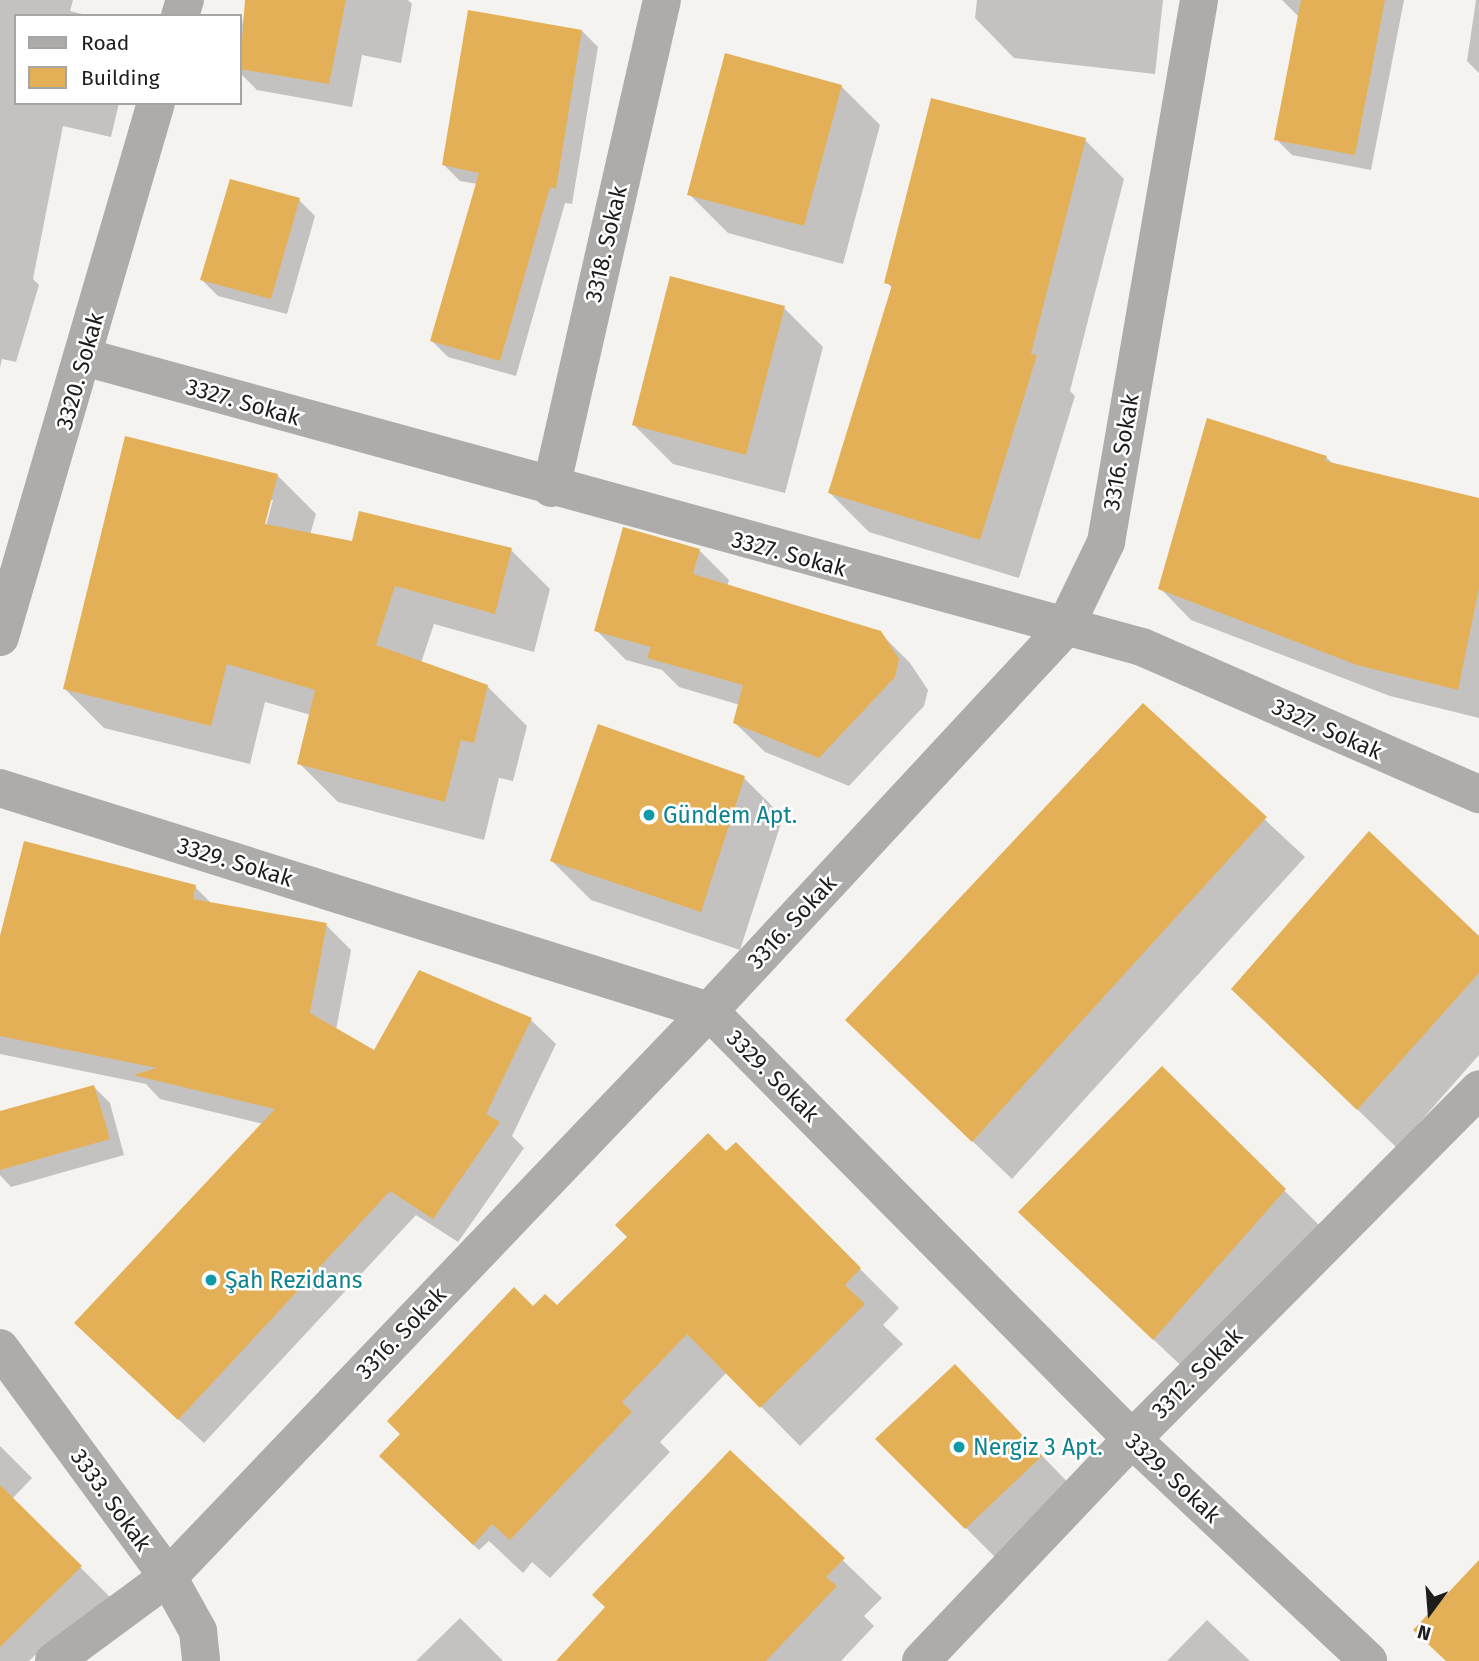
<!DOCTYPE html>
<html>
<head>
<meta charset="utf-8">
<style>
  body { margin:0 }
  #map { position:relative; width:1479px; height:1661px; overflow:hidden; background:#f5f3f0; font-family:"Fira Sans",sans-serif }
  div>[style] { position:absolute }
  .shadow>* { inset:0; background:#0003 }
  .building>* { inset:0; background:#e4b057 }
  .street>* { height:38px; margin:-19px; padding:0 19px; transform-origin:19px; border-radius:19px; background:#adacab }
  .dots>* { width:19px; height:19px; translate:-50% -50%; box-sizing:border-box; border:4px solid #fff; border-radius:50% }
  span { translate:-50% -50%; white-space:nowrap; text-align:center; line-height:1.15; -webkit-text-stroke:5px #fff; paint-order:stroke }
  .street-label { font-size:23px; color:#1e1d1c }
  .culture-label { font-size:23px; color:#0d838f }
  .left { translate:0 -50%; text-align:left }
  .legend { position:absolute; left:14px; top:14px; width:228px; height:91px; box-sizing:border-box; background:#fff; border:2px solid #a5a5a4; margin:0; padding:9px 12px; list-style:none; font-size:21px; color:#1e1d1c }
  .legend li { display:flex; align-items:center; gap:14px; height:35px }
  .legend b { width:35px; border:2px solid #a5a5a4 }
  .north { position:absolute; left:1395px; top:1577px; width:70px; height:70px; -webkit-text-stroke:5px #fff; paint-order:stroke; rotate:196deg; font-size:19px; font-weight:700; line-height:28px; text-align:center; color:#1e1d1c }
  .north::after { content:''; display:block; margin:auto; width:24px; height:32px; background:#1e1d1c; clip-path:polygon(50% 0,100% 100%,50% 72%,0 100%) }
</style>
</head>
<body>
<div id="map">
  <div class="shadow">
    <i style="clip-path:polygon(0 0,73px 0,70px 11px,90px 16px,16px 16px,16px 103px,119px 103px,111px 137px,63px 126px,33px 279px,39px 285px,16px 362px,2px 359px,0 368px)"></i>
    <i style="clip-path:polygon(247px 0,408px 0,412px 4px,401px 63px,362px 55px,352px 107px,257px 90px,240px 73px,240px 35px)"></i>
    <i style="clip-path:polygon(977px 0,1163px 0,1155px 74px,1014px 58px,975px 18px)"></i>
    <i style="clip-path:polygon(1282px 0,1404px 0,1371px 170px,1292px 155px,1276px 139px,1300px 18px)"></i>
    <i style="clip-path:polygon(1476px 0,1479px 0,1479px 73px,1467px 61px)"></i>
    <i style="clip-path:polygon(582px 31px,598px 47px,572px 204px,565px 203px,516px 376px,448px 357px,432px 341px,478px 184px,460px 181px,444px 165px)"></i>
    <i style="clip-path:polygon(841px 86px,880px 125px,843px 264px,728px 233px,689px 194px)"></i>
    <i style="clip-path:polygon(1085px 140px,1124px 179px,1070px 391px,1075px 396px,1019px 578px,869px 532px,830px 493px,892px 288px,886px 282px)"></i>
    <i style="clip-path:polygon(299px 200px,315px 216px,287px 314px,218px 296px,202px 280px)"></i>
    <i style="clip-path:polygon(784px 308px,823px 347px,785px 493px,673px 464px,634px 425px)"></i>
    <i style="clip-path:polygon(1326px 457px,1333px 464px,1479px 499px,1479px 718px,1390px 696px,1191px 620px,1160px 588px)"></i>
    <i style="clip-path:polygon(evenodd,277px 475px,316px 514px,310px 535px,353px 544px,511px 550px,550px 589px,534px 652px,434px 624px,421px 663px,488px 687px,527px 726px,513px 781px,499px 778px,484px 840px,338px 802px,299px 763px,311px 715px,265px 702px,250px 764px,104px 728px,65px 689px,277px 475px,269px 500px,273px 500px,264px 533px,261px 532px,269px 500px)"></i>
    <i style="clip-path:polygon(699px 550px,729px 580px,727px 586px,880px 633px,910px 663px,928px 690px,924px 706px,849px 786px,765px 752px,735px 723px,740px 705px,679px 687px,662px 670px,626px 660px,596px 630px)"></i>
    <i style="clip-path:polygon(1143px 706px,1305px 857px,1012px 1179px,886px 1058px)"></i>
    <i style="clip-path:polygon(744px 778px,783px 817px,740px 950px,591px 900px,552px 861px)"></i>
    <i style="clip-path:polygon(195px 887px,213px 905px,326px 925px,351px 950px,336px 1030px,375px 1052px,419px 972px,531px 1020px,556px 1044px,512px 1136px,524px 1148px,458px 1242px,416px 1215px,204px 1443px,101px 1348px,263px 1124px,160px 1099px,146px 1084px,0 1054px,0 938px)"></i>
    <i style="clip-path:polygon(1479px 939px,1479px 1055px,1397px 1148px,1273px 1027px)"></i>
    <i style="clip-path:polygon(1162px 1069px,1323px 1229px,1193px 1377px,1060px 1251px)"></i>
    <i style="clip-path:polygon(94px 1087px,110px 1103px,124px 1155px,11px 1187px,0 1175px,0 1113px)"></i>
    <i style="clip-path:polygon(736px 1145px,899px 1308px,883px 1325px,903px 1344px,800px 1446px,727px 1372px,660px 1442px,670px 1452px,550px 1578px,532px 1562px,523px 1573px,489px 1541px,479px 1550px,420px 1495px,533px 1308px,557px 1307px)"></i>
    <i style="clip-path:polygon(994px 1406px,1080px 1495px,1005px 1567px,877px 1439px)"></i>
    <i style="clip-path:polygon(0 1446px,32px 1478px,12px 1499px,111px 1598px,42px 1661px,35px 1655px,29px 1661px,0 1661px)"></i>
    <i style="clip-path:polygon(730px 1452px,882px 1598px,864px 1616px,874px 1626px,841px 1661px,617px 1661px)"></i>
    <i style="clip-path:polygon(460px 1618px,503px 1661px,416px 1661px)"></i>
    <i style="clip-path:polygon(1207px 1620px,1250px 1661px,1167px 1661px)"></i>
  </div>
  <div class="building">
    <i style="clip-path:polygon(245px 0,346px 0,329px 84px,240px 69px)"></i>
    <i style="clip-path:polygon(1301px 0,1385px 0,1355px 155px,1274px 140px)"></i>
    <i style="clip-path:polygon(468px 10px,582px 30px,556px 189px,550px 187px,500px 361px,430px 341px,479px 173px,442px 165px)"></i>
    <i style="clip-path:polygon(725px 53px,842px 85px,804px 226px,687px 195px)"></i>
    <i style="clip-path:polygon(931px 98px,1086px 138px,1031px 354px,1037px 355px,980px 540px,828px 493px,892px 285px,884px 283px)"></i>
    <i style="clip-path:polygon(230px 179px,300px 198px,271px 299px,200px 280px)"></i>
    <i style="clip-path:polygon(670px 276px,785px 306px,746px 455px,632px 425px)"></i>
    <i style="clip-path:polygon(1207px 418px,1327px 456px,1325px 461px,1479px 498px,1479px 588px,1458px 690px,1357px 665px,1158px 589px)"></i>
    <i style="clip-path:polygon(125px 436px,278px 474px,265px 524px,352px 541px,359px 511px,512px 548px,495px 614px,395px 586px,376px 645px,488px 685px,474px 743px,461px 740px,445px 802px,297px 764px,315px 690px,227px 664px,211px 726px,63px 689px)"></i>
    <i style="clip-path:polygon(623px 527px,700px 549px,693px 574px,881px 631px,899px 659px,895px 677px,819px 758px,733px 723px,743px 685px,647px 658px,651px 647px,594px 631px)"></i>
    <i style="clip-path:polygon(1143px 703px,1267px 817px,972px 1142px,845px 1020px)"></i>
    <i style="clip-path:polygon(598px 724px,745px 776px,701px 912px,550px 861px)"></i>
    <i style="clip-path:polygon(1369px 831px,1479px 936px,1479px 973px,1357px 1110px,1231px 989px)"></i>
    <i style="clip-path:polygon(24px 841px,196px 885px,193px 899px,327px 923px,310px 1013px,374px 1050px,419px 970px,532px 1018px,486px 1114px,500px 1122px,433px 1219px,390px 1191px,178px 1420px,74px 1323px,275px 1109px,133px 1075px,157px 1068px,0 1036px,0 936px)"></i>
    <i style="clip-path:polygon(1162px 1066px,1286px 1189px,1153px 1340px,1018px 1212px)"></i>
    <i style="clip-path:polygon(94px 1085px,110px 1139px,0 1170px,0 1111px)"></i>
    <i style="clip-path:polygon(708px 1133px,726px 1151px,736px 1142px,861px 1268px,845px 1285px,865px 1304px,760px 1408px,687px 1334px,622px 1402px,632px 1412px,510px 1540px,492px 1524px,473px 1545px,379px 1456px,400px 1434px,387px 1421px,514px 1287px,533px 1306px,545px 1294px,557px 1305px,627px 1237px,615px 1225px)"></i>
    <i style="clip-path:polygon(955px 1364px,1042px 1456px,965px 1529px,875px 1439px)"></i>
    <i style="clip-path:polygon(730px 1450px,845px 1558px,826px 1577px,837px 1586px,766px 1661px,556px 1661px,605px 1607px,592px 1595px)"></i>
    <i style="clip-path:polygon(0 1485px,82px 1566px,0 1647px)"></i>
    <i style="clip-path:polygon(1479px 1560px,1479px 1661px,1446px 1661px,1413px 1630px)"></i>
  </div>
  <div class="street">
    <i style="left:180px;top:16px;width:17px;rotate:-73deg"></i>
    <i style="left:84px;top:357px;width:1097px;rotate:15.33deg"></i>
    <i style="left:1142px;top:647px;width:368px;rotate:23.6deg"></i>
    <i style="left:551px;top:488px;width:500px;rotate:-77.19deg"></i>
    <i style="left:0;top:637px;width:556px;rotate:-73.72deg"></i>
    <i style="left:0;top:788px;width:743px;rotate:17.46deg"></i>
    <i style="left:709px;top:1011px;width:602px;rotate:45.34deg"></i>
    <i style="left:1132px;top:1439px;width:324px;rotate:43.2deg"></i>
    <i style="left:0;top:1348px;width:284px;rotate:53.7deg"></i>
    <i style="left:168px;top:1577px;width:62px;rotate:60.9deg"></i>
    <i style="left:198px;top:1631px;width:30px;rotate:84deg"></i>
    <i style="left:54px;top:1661px;width:142px;rotate:-36.4deg"></i>
    <i style="left:168px;top:1577px;width:783px;rotate:-46.29deg"></i>
    <i style="left:709px;top:1011px;width:521px;rotate:-47.1deg"></i>
    <i style="left:1064px;top:629px;width:97px;rotate:-64.2deg"></i>
    <i style="left:1106px;top:542px;width:550px;rotate:-80.26deg"></i>
    <i style="left:921px;top:1661px;width:306px;rotate:-46.5deg"></i>
    <i style="left:1132px;top:1439px;width:493px;rotate:-45.2deg"></i>
  </div>
  <div class="dots">
    <i style="left:649px;top:815px;background:#0f9aa8"></i>
    <i style="left:211px;top:1280px;background:#0f9aa8"></i>
    <i style="left:959px;top:1447px;background:#0f9aa8"></i>
  </div>
  <div class="street-label">
    <span style="left:606px;top:244px;rotate:-77deg">3318. Sokak</span>
    <span style="left:80px;top:371px;rotate:-74deg">3320. Sokak</span>
    <span style="left:243px;top:402px;rotate:16deg">3327. Sokak</span>
    <span style="left:1121px;top:452px;rotate:-80deg">3316. Sokak</span>
    <span style="left:789px;top:554px;rotate:15deg">3327. Sokak</span>
    <span style="left:1327px;top:729px;rotate:24deg">3327. Sokak</span>
    <span style="left:235px;top:862px;rotate:17deg">3329. Sokak</span>
    <span style="left:792px;top:922px;rotate:-47deg">3316. Sokak</span>
    <span style="left:773px;top:1076px;rotate:45deg">3329. Sokak</span>
    <span style="left:401px;top:1333px;rotate:-46deg">3316. Sokak</span>
    <span style="left:1197px;top:1373px;rotate:-45deg">3312. Sokak</span>
    <span style="left:1173px;top:1478px;rotate:43deg">3329. Sokak</span>
    <span style="left:111px;top:1500px;rotate:54deg">3333. Sokak</span>
  </div>
  <div class="culture-label">
    <span class="left" style="left:663px;top:815px">Gündem Apt.</span>
    <span class="left" style="left:225px;top:1280px">Şah Rezidans</span>
    <span class="left" style="left:973px;top:1447px">Nergiz 3 Apt.</span>
  </div>
  <ul class="legend">
  <li><b style="height:9px;background:#adacab"></b>Road</li>
  <li><b style="height:19px;background:#e4b057"></b>Building</li>
  </ul>
  <div class="north">N</div>
</div>
</body>
</html>
